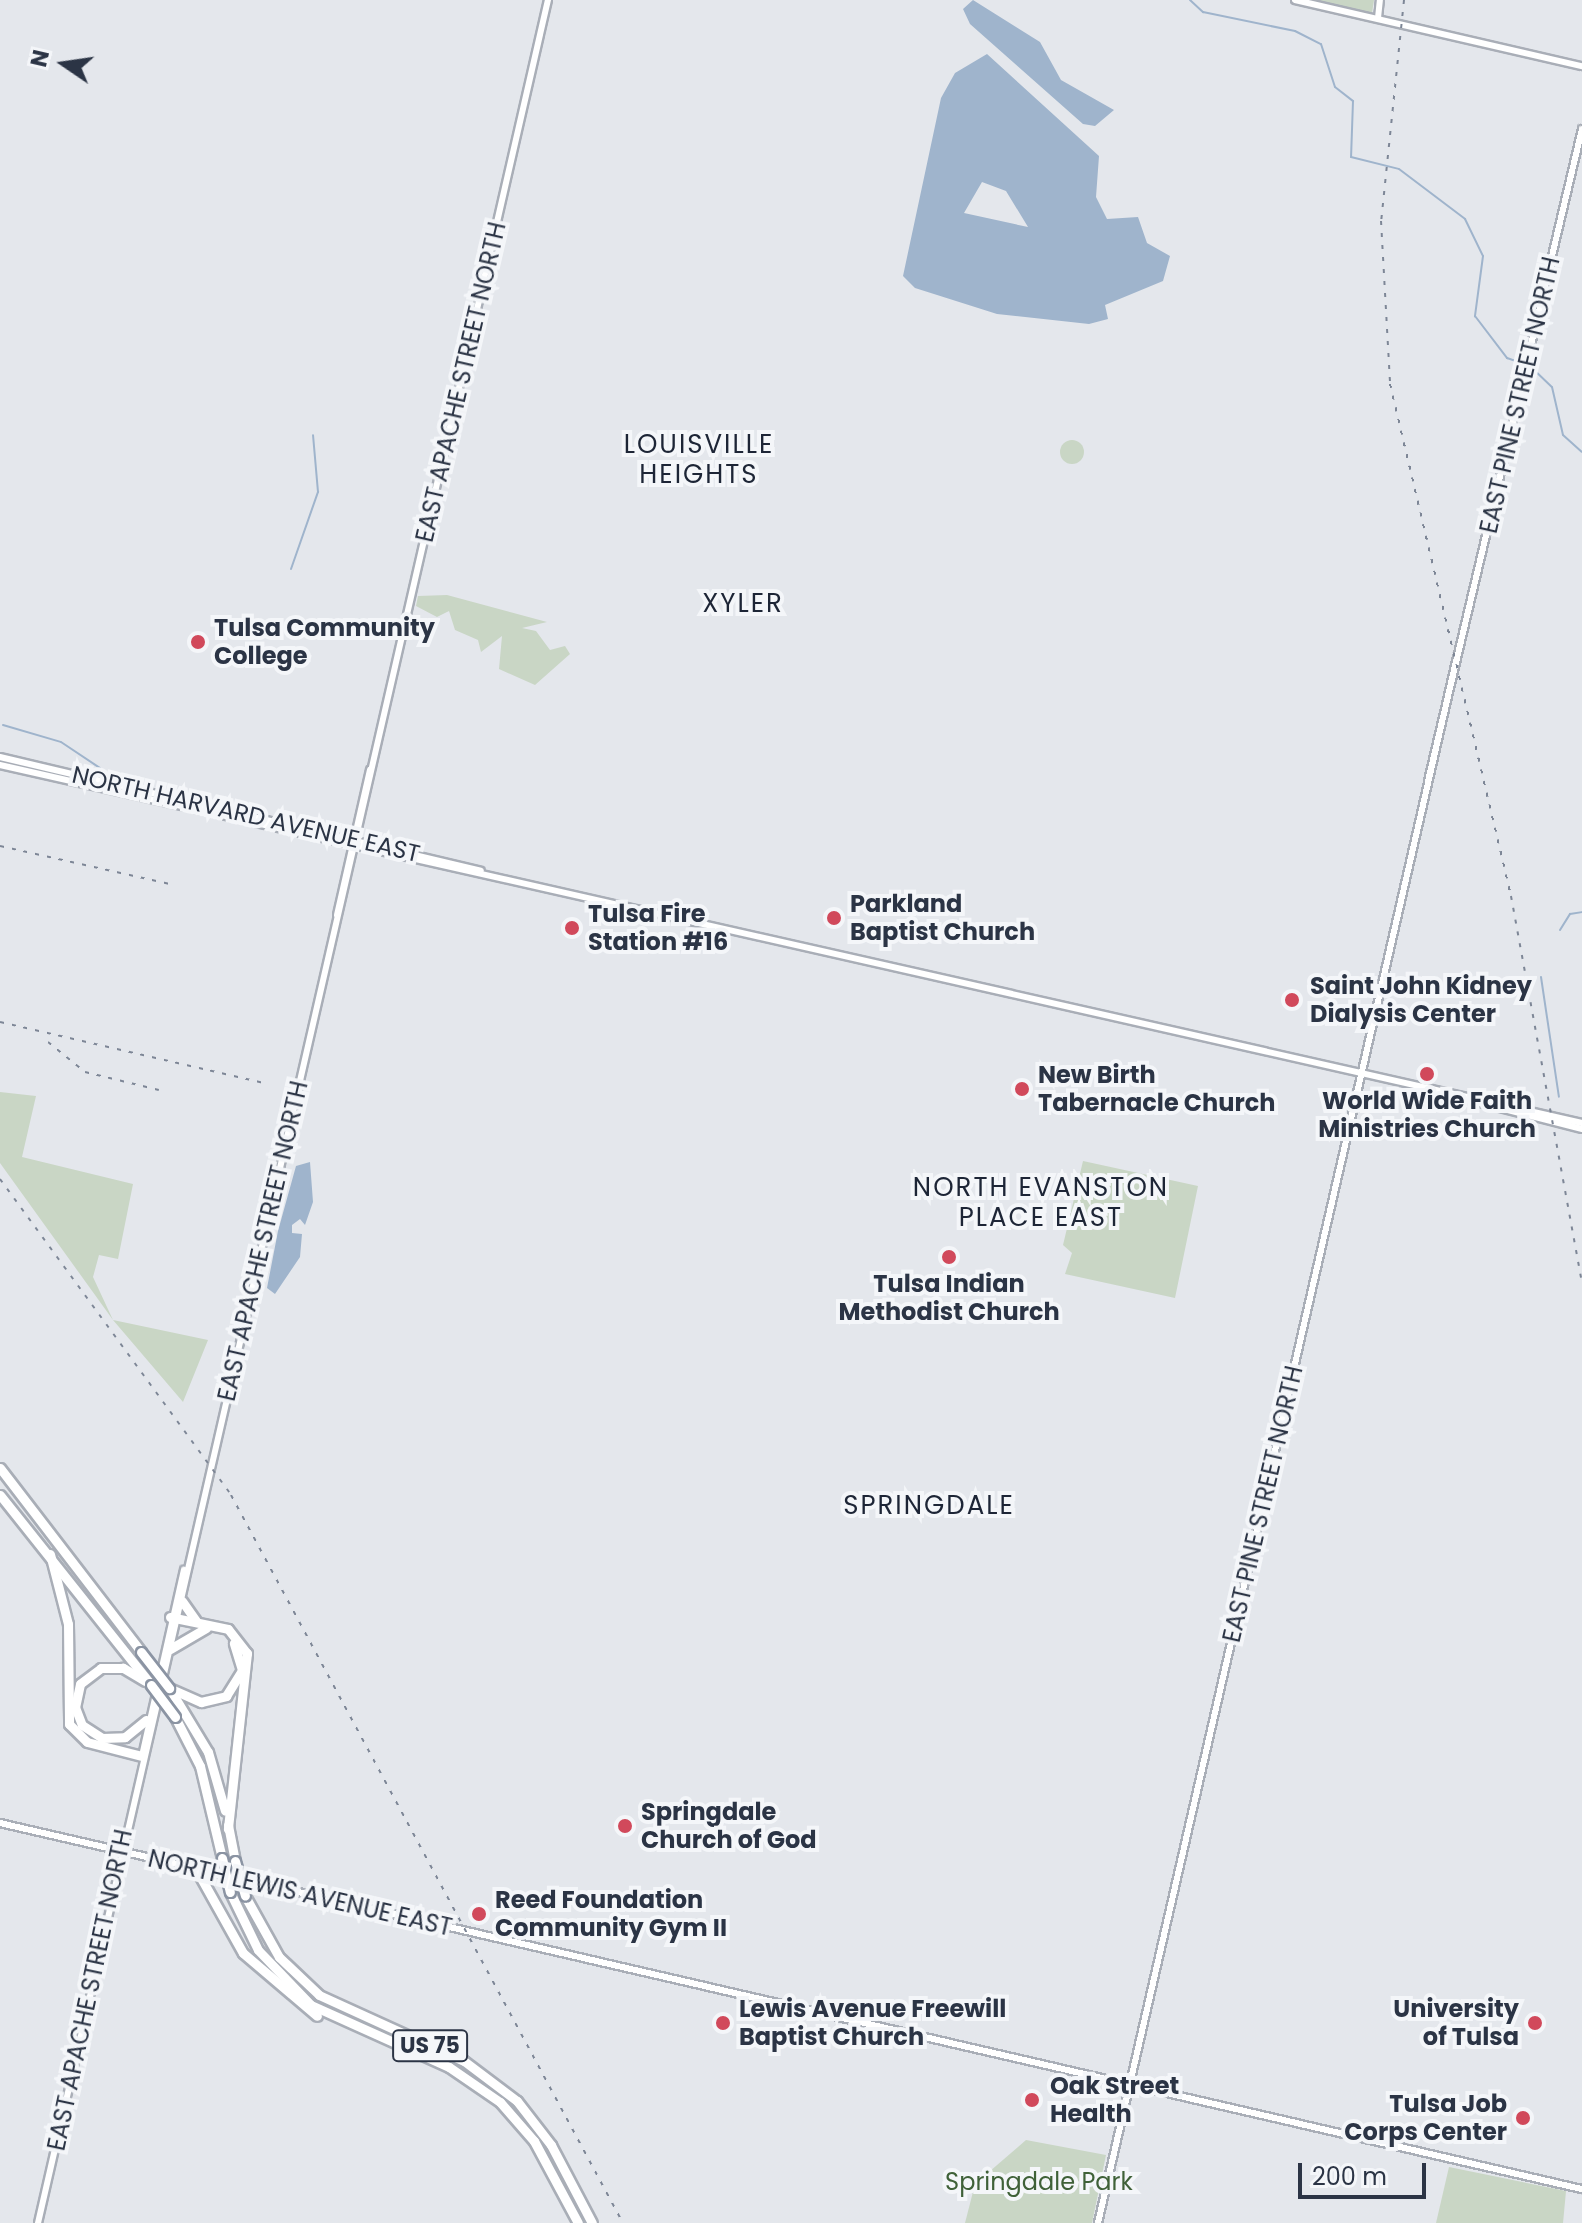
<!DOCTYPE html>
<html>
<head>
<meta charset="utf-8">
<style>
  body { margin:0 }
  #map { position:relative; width:1582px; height:2223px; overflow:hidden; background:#e4e7ec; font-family:Poppins,sans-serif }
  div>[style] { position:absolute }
  .green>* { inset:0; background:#c9d6c5 }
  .round { border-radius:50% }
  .water>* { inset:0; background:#9fb4cc }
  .stream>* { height:2px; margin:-1px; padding:0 1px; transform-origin:1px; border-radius:1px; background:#9fb4cc }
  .roads { filter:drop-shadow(2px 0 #a9aeb7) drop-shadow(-2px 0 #a9aeb7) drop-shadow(0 2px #a9aeb7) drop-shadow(0 -2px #a9aeb7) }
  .secondary>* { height:6px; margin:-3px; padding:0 3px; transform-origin:3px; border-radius:3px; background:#fff }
  .highway>* { height:9px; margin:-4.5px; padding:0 4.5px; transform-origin:4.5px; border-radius:4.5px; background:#fff }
  .rail>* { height:2px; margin-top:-1px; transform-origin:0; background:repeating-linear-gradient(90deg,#7d8696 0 4px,transparent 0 12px) }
  .bridges { filter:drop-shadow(2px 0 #8b94a3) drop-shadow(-2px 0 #8b94a3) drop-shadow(0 2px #8b94a3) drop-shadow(0 -2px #8b94a3) }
  .highway-bridge>* { height:9px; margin:-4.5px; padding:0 4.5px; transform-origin:4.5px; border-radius:4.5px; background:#fff }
  .dots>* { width:22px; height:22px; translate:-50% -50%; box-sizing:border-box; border:4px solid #f4f6f9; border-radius:50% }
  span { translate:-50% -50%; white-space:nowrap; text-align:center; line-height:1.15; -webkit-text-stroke:8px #f4f6f9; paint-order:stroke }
  .shield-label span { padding:2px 6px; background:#f4f6f9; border:2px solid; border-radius:6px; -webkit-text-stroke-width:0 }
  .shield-label { font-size:22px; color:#2b3445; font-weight:700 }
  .street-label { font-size:24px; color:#2b3445 }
  .poi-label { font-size:24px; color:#2b3445; font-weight:700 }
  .left { translate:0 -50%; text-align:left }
  .right { translate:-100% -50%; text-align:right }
  .park-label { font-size:24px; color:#3f6138 }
  .neighbourhood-label { font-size:26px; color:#1d2536; letter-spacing:2px }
  .north { position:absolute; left:24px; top:24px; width:80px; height:80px; -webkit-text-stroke:6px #f4f6f9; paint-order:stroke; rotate:283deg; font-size:22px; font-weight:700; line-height:32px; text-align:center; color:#2b3445 }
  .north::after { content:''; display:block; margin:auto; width:28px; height:36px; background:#2b3445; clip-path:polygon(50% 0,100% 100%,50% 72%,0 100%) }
  .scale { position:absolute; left:1298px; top:2163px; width:128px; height:36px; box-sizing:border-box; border:4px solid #2b3445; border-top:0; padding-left:10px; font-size:24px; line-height:28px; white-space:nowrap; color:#2b3445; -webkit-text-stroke:6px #f4f6f9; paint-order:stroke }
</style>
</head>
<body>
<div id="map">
  <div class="green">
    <i style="clip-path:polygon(1312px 0,1374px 0,1372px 13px)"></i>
    <i class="round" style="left:1060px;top:440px;width:24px;height:24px"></i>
    <i style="clip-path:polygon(447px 595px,547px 622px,522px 628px,536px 631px,550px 650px,565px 646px,570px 654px,535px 685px,499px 669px,502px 636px,481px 652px,478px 640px,455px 630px,449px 611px,437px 617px,416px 606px,418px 596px)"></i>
    <i style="clip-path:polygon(0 1092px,36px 1096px,22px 1157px,133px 1184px,118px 1259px,99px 1255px,93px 1277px,113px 1320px,208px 1340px,183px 1402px,113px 1320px,0 1163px)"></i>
    <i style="clip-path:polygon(1083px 1161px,1198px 1186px,1175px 1298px,1065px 1274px,1072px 1253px,1063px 1245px)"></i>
    <i style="clip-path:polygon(1026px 2140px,1106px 2155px,1092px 2223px,965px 2223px,975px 2184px)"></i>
    <i style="clip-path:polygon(1449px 2167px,1566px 2191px,1563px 2223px,1436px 2223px)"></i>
  </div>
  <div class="water">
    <i style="clip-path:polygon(973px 0,1040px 42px,1061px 80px,1114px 110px,1095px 126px,1083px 124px,970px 24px,963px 9px)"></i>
    <i style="clip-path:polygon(evenodd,987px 54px,1099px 156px,1096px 197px,1107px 219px,1138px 217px,1147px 243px,1170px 256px,1163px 281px,1105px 305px,1108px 319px,1089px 324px,997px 314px,915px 288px,903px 276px,941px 98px,955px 73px,987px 54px,982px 182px,1006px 191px,1028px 227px,964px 213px,982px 182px)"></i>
    <i style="clip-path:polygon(310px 1162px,313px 1202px,305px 1225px,300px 1219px,292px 1225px,292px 1233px,302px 1234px,300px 1257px,275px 1294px,267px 1288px,278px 1231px,296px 1166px)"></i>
  </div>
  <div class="stream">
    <i style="left:1190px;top:0;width:18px;rotate:43deg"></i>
    <i style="left:1203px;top:12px;width:94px;rotate:11.7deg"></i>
    <i style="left:1295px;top:31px;width:29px;rotate:27deg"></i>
    <i style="left:1321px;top:44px;width:45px;rotate:72deg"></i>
    <i style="left:1335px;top:87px;width:23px;rotate:38deg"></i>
    <i style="left:1353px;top:101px;width:56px;rotate:92deg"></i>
    <i style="left:1351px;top:157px;width:49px;rotate:14deg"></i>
    <i style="left:1399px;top:169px;width:83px;rotate:37.1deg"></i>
    <i style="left:1465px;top:219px;width:41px;rotate:64.1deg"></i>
    <i style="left:1483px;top:256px;width:61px;rotate:97.6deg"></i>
    <i style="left:1475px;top:316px;width:53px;rotate:52.7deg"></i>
    <i style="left:1507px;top:358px;width:18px;rotate:19deg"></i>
    <i style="left:1530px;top:366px;width:30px;rotate:44deg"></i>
    <i style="left:1552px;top:387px;width:49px;rotate:77.1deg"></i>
    <i style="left:1563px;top:435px;width:25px;rotate:42deg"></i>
    <i style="left:291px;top:569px;width:82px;rotate:-70.7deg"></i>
    <i style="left:318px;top:492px;width:57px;rotate:-95deg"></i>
    <i style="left:3px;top:725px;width:60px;rotate:16.3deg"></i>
    <i style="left:61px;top:742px;width:47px;rotate:33.7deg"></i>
    <i style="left:1560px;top:930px;width:19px;rotate:-58deg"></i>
    <i style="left:1570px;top:914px;width:12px;rotate:-9deg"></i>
    <i style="left:1541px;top:977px;width:121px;rotate:81.5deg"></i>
  </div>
  <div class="roads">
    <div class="secondary">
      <i style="left:1295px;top:0;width:294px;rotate:13deg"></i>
      <i style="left:1378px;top:18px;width:18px;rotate:-84deg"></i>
      <i style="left:0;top:757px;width:494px;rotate:13.3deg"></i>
      <i style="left:0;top:765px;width:1622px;rotate:12.75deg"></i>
      <i style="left:1428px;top:781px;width:670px;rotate:-76.71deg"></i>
      <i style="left:337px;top:915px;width:149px;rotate:-77.2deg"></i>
      <i style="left:1429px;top:1090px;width:158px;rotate:14.3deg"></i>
      <i style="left:142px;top:1756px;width:191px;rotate:-77.3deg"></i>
      <i style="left:0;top:1823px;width:1624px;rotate:13.03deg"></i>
      <i style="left:38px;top:2223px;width:2281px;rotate:-77.08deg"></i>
      <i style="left:1098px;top:2223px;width:1603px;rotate:-77.09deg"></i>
    </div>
    <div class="highway">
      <i style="left:0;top:1468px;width:232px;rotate:52.5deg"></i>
      <i style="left:0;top:1495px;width:243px;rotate:51.5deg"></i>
      <i style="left:50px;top:1554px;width:72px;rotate:75.6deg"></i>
      <i style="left:68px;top:1624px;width:100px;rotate:89.4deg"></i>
      <i style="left:69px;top:1724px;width:25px;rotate:45deg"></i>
      <i style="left:87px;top:1742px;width:57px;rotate:14.3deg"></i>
      <i style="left:182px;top:1601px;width:24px;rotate:55deg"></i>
      <i style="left:170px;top:1617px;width:59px;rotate:11.7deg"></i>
      <i style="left:228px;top:1629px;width:31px;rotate:52deg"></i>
      <i style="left:247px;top:1653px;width:177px;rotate:96.2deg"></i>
      <i style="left:170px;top:1649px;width:42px;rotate:-30.3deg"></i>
      <i style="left:145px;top:1681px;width:26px;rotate:-149deg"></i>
      <i style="left:123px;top:1668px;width:22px;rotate:180deg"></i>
      <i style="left:101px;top:1668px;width:26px;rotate:143deg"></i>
      <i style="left:80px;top:1684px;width:24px;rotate:102deg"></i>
      <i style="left:75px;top:1707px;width:19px;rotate:69deg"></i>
      <i style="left:82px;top:1725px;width:24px;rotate:33deg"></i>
      <i style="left:102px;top:1738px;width:23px;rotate:-2deg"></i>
      <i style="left:125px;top:1737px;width:27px;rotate:-39deg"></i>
      <i style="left:169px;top:1688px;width:35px;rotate:24deg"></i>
      <i style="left:201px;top:1702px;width:26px;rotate:-13deg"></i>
      <i style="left:226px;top:1696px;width:31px;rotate:-58deg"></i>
      <i style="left:242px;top:1670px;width:28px;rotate:-107deg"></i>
      <i style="left:171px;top:1691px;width:71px;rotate:58.8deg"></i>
      <i style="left:208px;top:1752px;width:61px;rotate:73.9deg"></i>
      <i style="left:175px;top:1717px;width:55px;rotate:63deg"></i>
      <i style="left:200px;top:1766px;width:95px;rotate:76.6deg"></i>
      <i style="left:228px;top:1825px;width:37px;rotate:79deg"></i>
      <i style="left:196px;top:1869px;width:96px;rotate:60.8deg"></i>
      <i style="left:243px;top:1953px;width:97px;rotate:40.4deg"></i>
      <i style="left:230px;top:1892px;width:64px;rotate:64.2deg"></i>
      <i style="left:258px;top:1950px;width:76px;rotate:46.1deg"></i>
      <i style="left:311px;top:2005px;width:151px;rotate:24.2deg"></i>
      <i style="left:449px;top:2067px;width:62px;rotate:34.5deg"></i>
      <i style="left:500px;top:2102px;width:52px;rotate:48.9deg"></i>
      <i style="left:534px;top:2141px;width:93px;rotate:61.8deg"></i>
      <i style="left:245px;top:1896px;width:70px;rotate:60.9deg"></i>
      <i style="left:279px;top:1957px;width:55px;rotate:43.5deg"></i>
      <i style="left:319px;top:1995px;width:159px;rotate:24.5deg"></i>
      <i style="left:464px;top:2061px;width:66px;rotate:37deg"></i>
      <i style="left:517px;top:2101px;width:56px;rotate:52.3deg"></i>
      <i style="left:551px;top:2145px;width:88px;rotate:62.3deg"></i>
    </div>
  </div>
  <div class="rail">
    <i style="left:1404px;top:0;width:222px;rotate:95.9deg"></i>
    <i style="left:1381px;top:221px;width:163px;rotate:86.8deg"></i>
    <i style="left:1390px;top:384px;width:526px;rotate:76.7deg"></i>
    <i style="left:1511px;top:896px;width:392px;rotate:79.6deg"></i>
    <i style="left:0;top:846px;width:174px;rotate:12.6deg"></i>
    <i style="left:0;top:1022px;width:272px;rotate:13deg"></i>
    <i style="left:48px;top:1042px;width:48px;rotate:39deg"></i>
    <i style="left:85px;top:1072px;width:76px;rotate:13.7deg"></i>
    <i style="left:0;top:1179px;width:391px;rotate:53.8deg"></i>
    <i style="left:231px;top:1495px;width:827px;rotate:61.7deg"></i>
  </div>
  <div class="bridges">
    <div class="highway-bridge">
      <i style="left:141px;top:1652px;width:46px;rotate:52.1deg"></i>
      <i style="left:151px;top:1685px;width:40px;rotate:53deg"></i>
      <i style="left:222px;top:1858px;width:35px;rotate:77deg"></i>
      <i style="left:235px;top:1861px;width:36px;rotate:74deg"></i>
    </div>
  </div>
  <div class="dots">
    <i style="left:198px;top:642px;background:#d1495b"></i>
    <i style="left:834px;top:918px;background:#d1495b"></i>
    <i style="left:572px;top:928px;background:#d1495b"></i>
    <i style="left:1292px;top:1000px;background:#d1495b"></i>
    <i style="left:1427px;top:1074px;background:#d1495b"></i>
    <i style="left:1022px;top:1089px;background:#d1495b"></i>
    <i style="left:949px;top:1257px;background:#d1495b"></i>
    <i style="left:625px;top:1826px;background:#d1495b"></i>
    <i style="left:479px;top:1914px;background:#d1495b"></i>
    <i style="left:723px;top:2023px;background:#d1495b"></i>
    <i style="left:1535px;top:2023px;background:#d1495b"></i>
    <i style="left:1032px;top:2100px;background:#d1495b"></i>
    <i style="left:1523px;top:2118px;background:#d1495b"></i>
  </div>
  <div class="shield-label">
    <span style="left:430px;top:2046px">US 75</span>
  </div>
  <div class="street-label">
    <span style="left:461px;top:382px;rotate:-77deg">EAST APACHE STREET NORTH</span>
    <span style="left:1520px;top:395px;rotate:-77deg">EAST PINE STREET NORTH</span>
    <span style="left:246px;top:814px;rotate:13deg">NORTH HARVARD AVENUE EAST</span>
    <span style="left:263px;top:1241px;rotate:-77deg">EAST APACHE STREET NORTH</span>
    <span style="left:1263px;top:1504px;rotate:-77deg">EAST PINE STREET NORTH</span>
    <span style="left:300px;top:1893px;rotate:13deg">NORTH LEWIS AVENUE EAST</span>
    <span style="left:90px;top:1990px;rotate:-78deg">EAST APACHE STREET NORTH</span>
  </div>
  <div class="poi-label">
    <span class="left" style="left:214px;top:642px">Tulsa Community<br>College</span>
    <span class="left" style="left:850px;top:918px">Parkland<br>Baptist Church</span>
    <span class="left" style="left:588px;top:928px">Tulsa Fire<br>Station #16</span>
    <span class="left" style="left:1310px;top:1000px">Saint John Kidney<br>Dialysis Center</span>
    <span class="left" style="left:1038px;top:1089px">New Birth<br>Tabernacle Church</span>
    <span style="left:1427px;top:1115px">World Wide Faith<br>Ministries Church</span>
    <span style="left:949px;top:1298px">Tulsa Indian<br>Methodist Church</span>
    <span class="left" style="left:641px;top:1826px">Springdale<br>Church of God</span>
    <span class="left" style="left:495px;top:1914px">Reed Foundation<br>Community Gym II</span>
    <span class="left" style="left:739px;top:2023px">Lewis Avenue Freewill<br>Baptist Church</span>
    <span class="right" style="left:1519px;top:2023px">University<br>of Tulsa</span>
    <span class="left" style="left:1050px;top:2100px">Oak Street<br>Health</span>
    <span class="right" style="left:1507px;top:2118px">Tulsa Job<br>Corps Center</span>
  </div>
  <div class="park-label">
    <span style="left:1039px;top:2182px">Springdale Park</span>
  </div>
  <div class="neighbourhood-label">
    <span style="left:699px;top:460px">LOUISVILLE<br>HEIGHTS</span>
    <span style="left:743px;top:604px">XYLER</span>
    <span style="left:1041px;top:1203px">NORTH EVANSTON<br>PLACE EAST</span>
    <span style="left:929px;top:1506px">SPRINGDALE</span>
  </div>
  <div class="north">N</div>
  <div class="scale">200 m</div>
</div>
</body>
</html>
